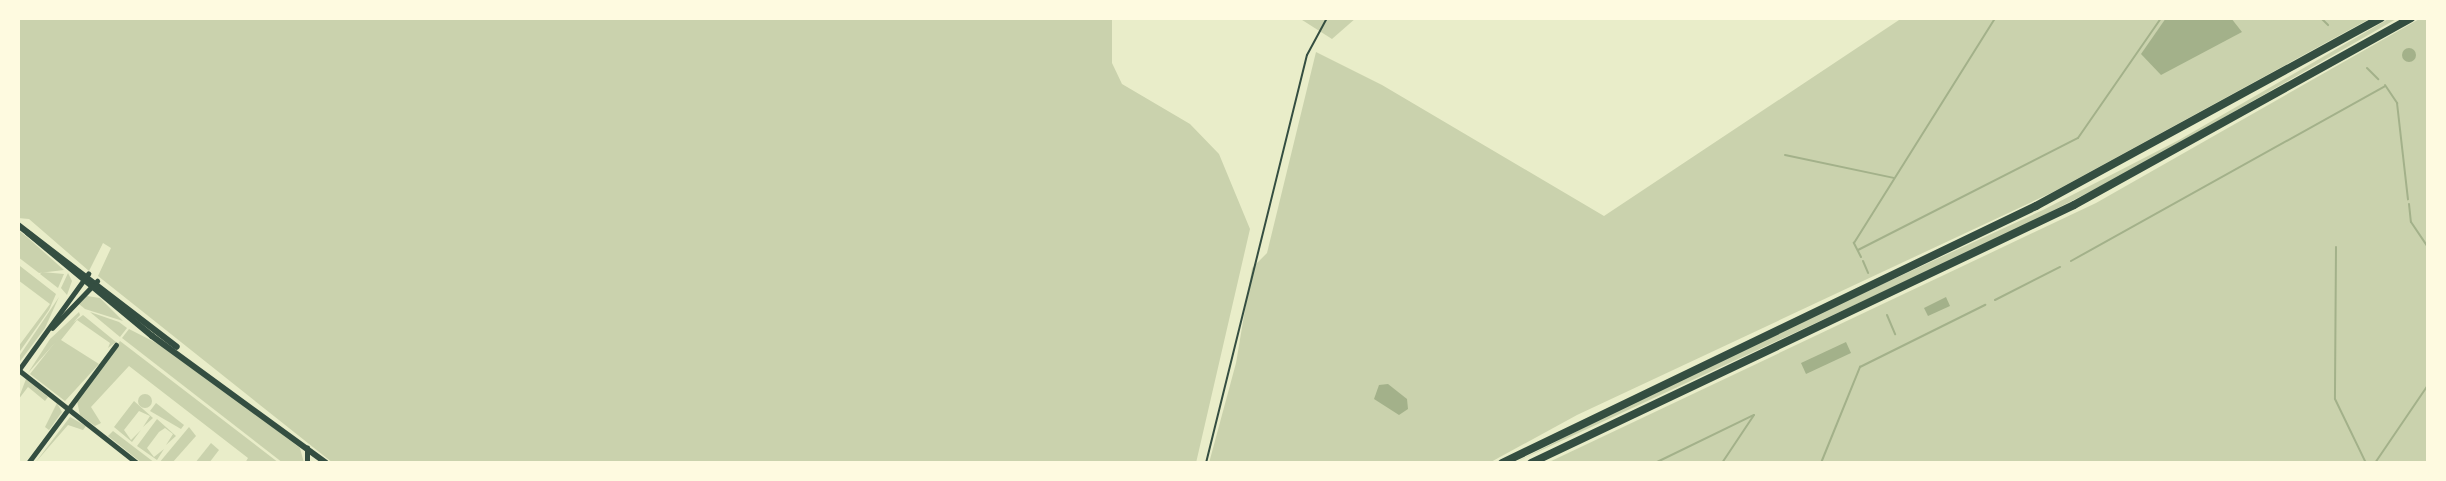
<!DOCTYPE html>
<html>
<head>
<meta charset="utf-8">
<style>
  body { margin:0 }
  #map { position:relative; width:2446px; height:481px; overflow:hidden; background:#e9edc9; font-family:Mulish,sans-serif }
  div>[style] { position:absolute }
  .green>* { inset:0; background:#cad2ad }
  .round { border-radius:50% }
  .water>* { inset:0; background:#a3b18a }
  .stream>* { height:2px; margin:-1px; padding:0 1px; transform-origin:1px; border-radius:1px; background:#a3b18a }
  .service>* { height:2px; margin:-1px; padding:0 1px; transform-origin:1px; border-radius:1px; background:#344e41 }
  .minor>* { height:4.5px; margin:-2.25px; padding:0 2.25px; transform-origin:2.25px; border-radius:2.25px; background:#344e41 }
  .secondary>* { height:6px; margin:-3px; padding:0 3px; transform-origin:3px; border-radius:3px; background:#344e41 }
  .motorway>* { height:8px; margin:-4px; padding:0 4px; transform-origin:4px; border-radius:4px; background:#344e41 }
  span { translate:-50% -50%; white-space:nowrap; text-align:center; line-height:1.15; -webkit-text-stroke:4.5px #fefae0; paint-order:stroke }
  .frame { position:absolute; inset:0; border:20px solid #fefae0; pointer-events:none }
</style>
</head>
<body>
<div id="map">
  <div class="green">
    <i style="clip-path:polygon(18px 18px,1112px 18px,1112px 63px,1122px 84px,1190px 124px,1219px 154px,1250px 229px,1196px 463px,333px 463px,98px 276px,111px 248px,103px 243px,89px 271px,29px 219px,18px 218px)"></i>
    <i style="clip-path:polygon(1299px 18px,1356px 18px,1332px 39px)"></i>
    <i style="clip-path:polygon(1902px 18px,2371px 18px,2053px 192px,1577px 415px,1489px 463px,1209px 463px,1236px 363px,1252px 268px,1267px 253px,1316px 52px,1382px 85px,1604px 216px)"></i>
    <i style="clip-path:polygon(2390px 18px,2398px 18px,2132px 170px,1999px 238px,1514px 463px,1697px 370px,2043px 210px,2179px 140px)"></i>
    <i style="clip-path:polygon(2421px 18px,2428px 18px,2428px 463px,1547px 463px,2096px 203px)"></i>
    <i style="clip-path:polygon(18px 230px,27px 237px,64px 270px,39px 273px,18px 257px)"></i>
    <i style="clip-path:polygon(20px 266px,56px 294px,49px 310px,18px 354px,18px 347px,50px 304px,18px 280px)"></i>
    <i style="clip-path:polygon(42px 272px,64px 274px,58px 288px,40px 274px)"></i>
    <i style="clip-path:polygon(68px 273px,72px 281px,67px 295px,61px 288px)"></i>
    <i style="clip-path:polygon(87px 296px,100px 298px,123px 321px,85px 309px,79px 304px)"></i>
    <i style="clip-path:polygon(59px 297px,45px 328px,18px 364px,18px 358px)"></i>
    <i style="clip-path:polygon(79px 312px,80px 315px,28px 373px,50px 339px)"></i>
    <i style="clip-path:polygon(90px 312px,119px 322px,127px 328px,120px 337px)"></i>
    <i style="clip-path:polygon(83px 315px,116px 342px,108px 348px,110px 343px,77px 320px,61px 340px,99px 364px,65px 401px,30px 374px,67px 327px)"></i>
    <i style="clip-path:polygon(129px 329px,176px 353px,300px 448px,304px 463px,283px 463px,122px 338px)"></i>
    <i style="clip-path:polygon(120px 341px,279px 463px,245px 463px,248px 458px,129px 366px,91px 407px,101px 423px,95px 426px,80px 415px,77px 401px)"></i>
    <i style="clip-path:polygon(26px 379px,48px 397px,45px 401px,28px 387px,18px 400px)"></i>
    <i class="round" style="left:138px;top:394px;width:14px;height:14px"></i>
    <i style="clip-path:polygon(134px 401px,153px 418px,143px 427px,150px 416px,139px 411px,124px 430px,131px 440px,141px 430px,132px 442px,114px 427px)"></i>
    <i style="clip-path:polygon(57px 403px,62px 412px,49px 430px,45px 427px)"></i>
    <i style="clip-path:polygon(156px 403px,184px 425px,181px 429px,150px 411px)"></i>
    <i style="clip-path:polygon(70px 417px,86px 426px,83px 430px,68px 425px,35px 463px)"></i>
    <i style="clip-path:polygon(157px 419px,176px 436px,166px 445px,173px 434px,165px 428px,159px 432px,147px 448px,154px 457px,164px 449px,157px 460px,137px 446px)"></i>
    <i style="clip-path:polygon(189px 427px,196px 436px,172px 463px,159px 463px)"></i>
    <i style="clip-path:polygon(113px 431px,155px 463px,142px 463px,108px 436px)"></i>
    <i style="clip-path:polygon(211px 443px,219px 450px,209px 463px,195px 463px)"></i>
  </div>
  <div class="water">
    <i style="clip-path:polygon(2166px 18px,2231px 18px,2242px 32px,2161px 75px,2141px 54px)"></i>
    <i class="round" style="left:2402px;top:48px;width:14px;height:14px"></i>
    <i style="clip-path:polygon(1946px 297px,1950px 306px,1928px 316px,1924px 308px)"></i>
    <i style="clip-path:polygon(1846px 342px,1851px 353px,1806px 374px,1801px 363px)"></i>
    <i style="clip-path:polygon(1388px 384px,1407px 399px,1408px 409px,1399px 415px,1374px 399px,1379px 385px)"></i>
  </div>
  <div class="stream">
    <i style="left:2321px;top:18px;width:10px;rotate:45deg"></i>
    <i style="left:2367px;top:68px;width:16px;rotate:45deg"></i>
    <i style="left:2385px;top:85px;width:22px;rotate:56deg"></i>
    <i style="left:2397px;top:103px;width:97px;rotate:83.5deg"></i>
    <i style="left:1785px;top:155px;width:111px;rotate:11.9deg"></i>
    <i style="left:2409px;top:204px;width:18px;rotate:84deg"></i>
    <i style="left:2411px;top:222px;width:30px;rotate:56deg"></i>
    <i style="left:2336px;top:247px;width:152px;rotate:90.4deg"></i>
    <i style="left:2335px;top:399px;width:71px;rotate:64.2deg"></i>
    <i style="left:1858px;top:250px;width:247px;rotate:-27deg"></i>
    <i style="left:2078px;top:138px;width:146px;rotate:-55.3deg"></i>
    <i style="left:1861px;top:257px;width:16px;rotate:-117deg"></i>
    <i style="left:1854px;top:243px;width:266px;rotate:-57.9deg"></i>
    <i style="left:1863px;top:261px;width:13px;rotate:67deg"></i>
    <i style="left:2071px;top:261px;width:359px;rotate:-29.1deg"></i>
    <i style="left:1995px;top:300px;width:73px;rotate:-26.9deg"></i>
    <i style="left:1887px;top:315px;width:21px;rotate:67deg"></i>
    <i style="left:1655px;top:463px;width:110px;rotate:-25.9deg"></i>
    <i style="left:1754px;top:415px;width:58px;rotate:123.7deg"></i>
    <i style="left:1821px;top:463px;width:104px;rotate:-67.9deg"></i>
    <i style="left:1860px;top:367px;width:140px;rotate:-26.4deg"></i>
    <i style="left:2375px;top:463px;width:94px;rotate:-55.8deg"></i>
  </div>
  <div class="service">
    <i style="left:1206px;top:463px;width:420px;rotate:-76.1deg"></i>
    <i style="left:1307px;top:55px;width:42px;rotate:-61.6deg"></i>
  </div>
  <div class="minor">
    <i style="left:52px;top:328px;width:65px;rotate:-46.2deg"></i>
    <i style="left:19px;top:370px;width:150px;rotate:38.2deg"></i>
    <i style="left:18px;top:371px;width:120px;rotate:-54.2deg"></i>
    <i style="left:28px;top:463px;width:147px;rotate:-53.3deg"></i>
    <i style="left:307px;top:463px;width:15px;rotate:-90deg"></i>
  </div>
  <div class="secondary">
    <i style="left:18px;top:225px;width:200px;rotate:37.5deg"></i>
    <i style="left:28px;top:233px;width:161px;rotate:39.7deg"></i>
    <i style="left:152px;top:336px;width:215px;rotate:36.1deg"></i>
  </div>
  <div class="motorway">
    <i style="left:1502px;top:463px;width:593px;rotate:-25.7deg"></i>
    <i style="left:2036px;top:206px;width:393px;rotate:-28.6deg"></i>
    <i style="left:1531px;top:463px;width:601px;rotate:-25.41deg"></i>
    <i style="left:2074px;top:205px;width:385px;rotate:-29deg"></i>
  </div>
  <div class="frame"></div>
</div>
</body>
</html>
